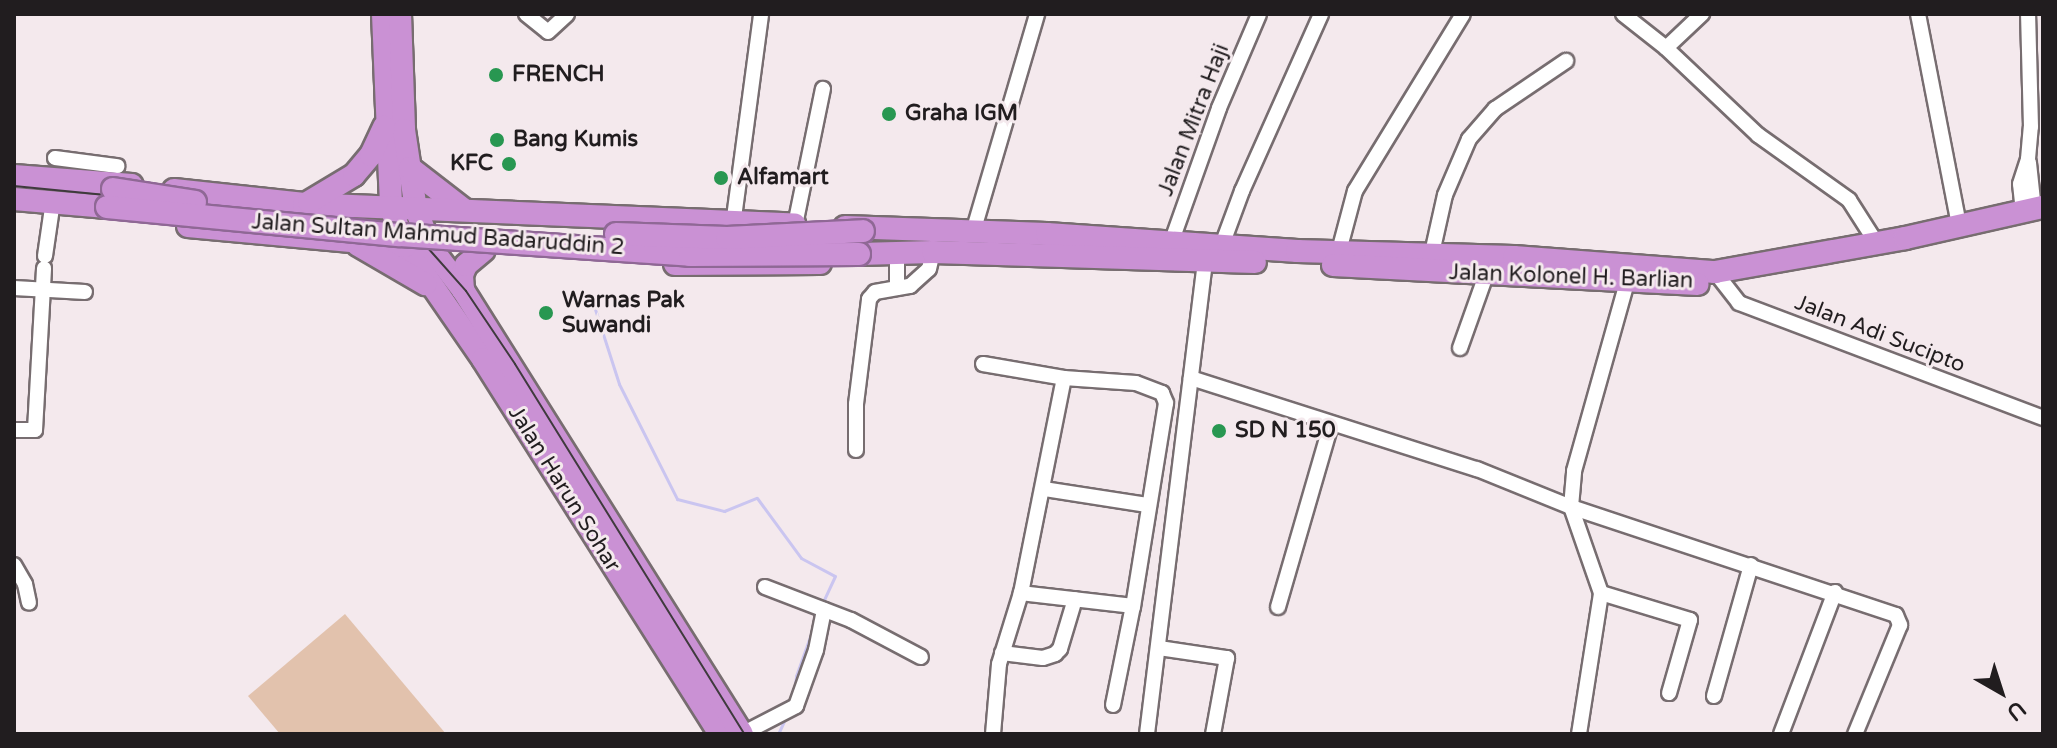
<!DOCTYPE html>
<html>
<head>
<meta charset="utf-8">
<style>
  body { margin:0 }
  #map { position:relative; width:2057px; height:748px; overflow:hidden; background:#f4e9ed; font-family:"Varela Round",sans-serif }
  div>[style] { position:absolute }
  .green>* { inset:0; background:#e2c2ad }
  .stream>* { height:3px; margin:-1.5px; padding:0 1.5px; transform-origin:1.5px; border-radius:1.5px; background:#cac5f0 }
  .roads { filter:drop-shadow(2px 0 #776d70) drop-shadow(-2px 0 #776d70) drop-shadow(0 2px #776d70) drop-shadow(0 -2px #776d70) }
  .minor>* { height:14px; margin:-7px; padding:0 7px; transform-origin:7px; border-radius:7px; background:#fff }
  .highway>* { height:22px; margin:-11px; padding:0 11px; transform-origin:11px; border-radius:11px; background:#ca91d4 }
  .tram>* { height:2px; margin:-1px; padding:0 1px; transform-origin:1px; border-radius:1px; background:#3f3a3d }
  .bridges { filter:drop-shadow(2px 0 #8f6895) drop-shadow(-2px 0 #8f6895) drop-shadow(0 2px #8f6895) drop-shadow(0 -2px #8f6895) }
  .highway-bridge>* { height:22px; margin:-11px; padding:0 11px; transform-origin:11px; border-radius:11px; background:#ca91d4 }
  .dots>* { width:22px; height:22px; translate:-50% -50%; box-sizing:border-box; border:4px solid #f4e9ed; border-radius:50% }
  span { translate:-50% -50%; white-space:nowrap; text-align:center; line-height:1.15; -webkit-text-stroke:6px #f4e9ed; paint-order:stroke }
  .poi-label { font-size:22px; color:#211d1f; font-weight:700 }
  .left { translate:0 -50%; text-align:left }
  .right { translate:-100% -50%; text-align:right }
  .street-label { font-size:22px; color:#211d1f }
  .frame { position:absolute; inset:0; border:16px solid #211d1f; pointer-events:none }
  .north { position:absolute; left:1961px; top:652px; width:80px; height:80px; -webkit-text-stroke:6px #f4e9ed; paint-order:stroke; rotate:141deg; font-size:22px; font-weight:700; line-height:32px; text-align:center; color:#211d1f }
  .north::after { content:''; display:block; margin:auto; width:28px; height:36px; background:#211d1f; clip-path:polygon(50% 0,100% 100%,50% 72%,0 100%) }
</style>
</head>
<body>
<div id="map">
  <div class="green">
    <i style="clip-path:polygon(345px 614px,446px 734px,280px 734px,248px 696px)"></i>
  </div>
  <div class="stream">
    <i style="left:594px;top:306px;width:82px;rotate:72.2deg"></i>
    <i style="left:619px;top:384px;width:129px;rotate:63.2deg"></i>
    <i style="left:677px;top:499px;width:49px;rotate:14.3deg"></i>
    <i style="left:724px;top:511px;width:35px;rotate:-22deg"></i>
    <i style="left:757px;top:498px;width:74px;rotate:53.7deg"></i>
    <i style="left:801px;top:558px;width:38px;rotate:28deg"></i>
    <i style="left:835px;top:576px;width:29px;rotate:115deg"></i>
    <i style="left:794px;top:693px;width:17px;rotate:-83deg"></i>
    <i style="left:796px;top:676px;width:51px;rotate:-70.5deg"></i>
    <i style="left:778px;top:734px;width:17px;rotate:-65deg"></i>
  </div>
  <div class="roads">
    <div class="minor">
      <i style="left:526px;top:14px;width:28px;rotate:39deg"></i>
      <i style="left:548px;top:32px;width:26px;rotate:-43deg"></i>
      <i style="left:1623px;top:14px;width:55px;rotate:38.3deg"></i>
      <i style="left:1666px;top:48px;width:127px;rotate:43.4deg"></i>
      <i style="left:1758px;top:135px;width:112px;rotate:35.5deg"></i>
      <i style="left:1849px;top:200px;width:52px;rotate:57.5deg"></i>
      <i style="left:1918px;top:14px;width:215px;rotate:79deg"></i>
      <i style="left:1666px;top:48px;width:50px;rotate:-43.4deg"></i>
      <i style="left:55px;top:158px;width:63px;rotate:7.4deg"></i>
      <i style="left:2029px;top:163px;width:47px;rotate:83.9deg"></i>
      <i style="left:2023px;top:212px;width:28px;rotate:-96deg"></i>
      <i style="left:2020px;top:184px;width:26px;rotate:-72deg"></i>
      <i style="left:2028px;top:159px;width:32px;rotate:-85deg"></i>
      <i style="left:2031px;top:127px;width:113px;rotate:-91.5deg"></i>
      <i style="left:733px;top:225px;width:213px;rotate:-82.4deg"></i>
      <i style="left:795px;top:225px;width:139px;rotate:-78.4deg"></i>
      <i style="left:973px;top:232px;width:227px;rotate:-73.6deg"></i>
      <i style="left:1171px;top:243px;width:143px;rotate:-70.4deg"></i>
      <i style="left:1219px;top:108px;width:102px;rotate:-66.9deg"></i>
      <i style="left:1222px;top:245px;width:58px;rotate:-69.7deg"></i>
      <i style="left:1242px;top:191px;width:194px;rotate:-65.9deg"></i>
      <i style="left:1339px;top:251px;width:62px;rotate:-75.1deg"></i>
      <i style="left:1355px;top:191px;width:207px;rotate:-58.6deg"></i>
      <i style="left:1432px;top:253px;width:59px;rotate:-77.4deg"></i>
      <i style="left:1445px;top:195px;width:61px;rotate:-66.8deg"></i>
      <i style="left:1469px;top:139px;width:40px;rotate:-49deg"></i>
      <i style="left:1495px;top:109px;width:86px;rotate:-34.1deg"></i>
      <i style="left:897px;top:254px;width:34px;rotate:90deg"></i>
      <i style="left:45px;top:256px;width:56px;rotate:-81.7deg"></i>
      <i style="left:1715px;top:272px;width:39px;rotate:52deg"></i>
      <i style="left:1739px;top:303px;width:325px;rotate:20.7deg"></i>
      <i style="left:14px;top:288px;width:71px;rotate:3.2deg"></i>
      <i style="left:1460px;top:348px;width:77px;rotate:-70.4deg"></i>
      <i style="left:983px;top:364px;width:82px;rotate:9.8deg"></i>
      <i style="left:1064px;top:378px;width:72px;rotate:4deg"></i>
      <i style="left:1136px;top:383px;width:28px;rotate:21deg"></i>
      <i style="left:1162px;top:393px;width:11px;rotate:68deg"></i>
      <i style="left:1166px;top:403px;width:206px;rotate:99.2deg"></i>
      <i style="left:1133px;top:606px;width:113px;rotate:-173.4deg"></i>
      <i style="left:1021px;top:593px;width:219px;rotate:-78.7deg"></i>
      <i style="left:1191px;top:378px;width:300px;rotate:17.7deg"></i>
      <i style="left:1477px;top:469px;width:101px;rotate:22deg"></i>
      <i style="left:1571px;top:507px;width:342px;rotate:18.4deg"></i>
      <i style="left:1896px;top:615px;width:11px;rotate:68deg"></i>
      <i style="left:1900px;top:625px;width:118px;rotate:112.4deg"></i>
      <i style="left:14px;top:430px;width:21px"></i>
      <i style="left:35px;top:430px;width:162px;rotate:-86.8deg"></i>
      <i style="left:856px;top:450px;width:46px;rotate:-90deg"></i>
      <i style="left:856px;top:404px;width:106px;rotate:-82.9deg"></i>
      <i style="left:869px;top:299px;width:9px;rotate:-49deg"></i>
      <i style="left:875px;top:292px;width:36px;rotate:-10deg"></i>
      <i style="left:910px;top:286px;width:25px;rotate:-42deg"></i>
      <i style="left:929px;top:269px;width:17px;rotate:-77deg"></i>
      <i style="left:1044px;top:489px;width:104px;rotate:8.8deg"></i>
      <i style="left:14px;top:565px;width:22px;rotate:60deg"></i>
      <i style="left:25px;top:584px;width:19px;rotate:78deg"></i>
      <i style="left:765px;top:587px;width:92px;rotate:21deg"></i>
      <i style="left:851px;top:620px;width:79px;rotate:27.9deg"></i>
      <i style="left:1601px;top:593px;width:93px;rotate:16.9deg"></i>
      <i style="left:1690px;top:620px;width:76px;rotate:106deg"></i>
      <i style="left:1278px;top:607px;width:190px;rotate:-73.8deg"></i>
      <i style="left:1159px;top:648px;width:69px;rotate:8.4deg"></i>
      <i style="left:1227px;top:658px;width:77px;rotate:100.4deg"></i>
      <i style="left:1002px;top:653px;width:41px;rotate:7deg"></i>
      <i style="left:1043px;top:658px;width:13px;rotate:-18deg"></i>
      <i style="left:1055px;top:654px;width:7px;rotate:-45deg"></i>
      <i style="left:1060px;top:649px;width:52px;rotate:-73.3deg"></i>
      <i style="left:1714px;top:696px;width:136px;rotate:-74.2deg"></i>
      <i style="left:1113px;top:705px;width:101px;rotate:-78.6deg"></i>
      <i style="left:742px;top:734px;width:61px;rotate:-27.4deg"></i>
      <i style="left:796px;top:706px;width:59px;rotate:-70.3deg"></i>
      <i style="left:816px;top:650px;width:41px;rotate:-78.7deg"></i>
      <i style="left:993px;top:734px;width:70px;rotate:-85.1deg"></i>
      <i style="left:999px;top:664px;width:74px;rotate:-72.8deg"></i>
      <i style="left:1147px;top:734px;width:478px;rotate:-83deg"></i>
      <i style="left:1579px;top:734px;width:143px;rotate:-81.1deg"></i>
      <i style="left:1601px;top:593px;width:91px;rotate:-109.2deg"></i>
      <i style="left:1571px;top:507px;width:36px;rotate:-85deg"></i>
      <i style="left:1574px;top:471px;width:207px;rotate:-74.3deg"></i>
      <i style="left:1781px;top:734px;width:152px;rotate:-69.2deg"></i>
    </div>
    <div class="highway">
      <i style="left:383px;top:14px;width:194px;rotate:87.6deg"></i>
      <i style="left:391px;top:208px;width:40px;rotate:69.8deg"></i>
      <i style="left:405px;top:246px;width:137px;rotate:55.4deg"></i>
      <i style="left:483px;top:359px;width:444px;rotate:57.7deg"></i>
      <i style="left:400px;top:14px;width:116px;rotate:88deg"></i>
      <i style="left:404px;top:130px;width:80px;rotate:81.4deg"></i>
      <i style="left:416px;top:209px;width:42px;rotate:69deg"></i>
      <i style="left:431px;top:248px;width:53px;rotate:52.7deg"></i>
      <i style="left:463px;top:290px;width:524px;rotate:57.86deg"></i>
      <i style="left:410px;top:168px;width:67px;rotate:37.7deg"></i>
      <i style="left:14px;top:176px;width:118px;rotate:4.4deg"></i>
      <i style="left:174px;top:190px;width:131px;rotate:6.1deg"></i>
      <i style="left:304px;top:204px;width:491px;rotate:2.4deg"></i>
      <i style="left:14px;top:199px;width:93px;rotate:4.9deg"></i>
      <i style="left:309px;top:202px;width:52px;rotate:-31deg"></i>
      <i style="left:354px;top:175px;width:26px;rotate:-50deg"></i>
      <i style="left:371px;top:155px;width:31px;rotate:-65deg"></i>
      <i style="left:188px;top:226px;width:218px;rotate:5.3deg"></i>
      <i style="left:845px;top:227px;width:202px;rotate:2deg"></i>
      <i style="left:1047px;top:234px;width:251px;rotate:3.9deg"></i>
      <i style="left:1297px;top:251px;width:217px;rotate:1.6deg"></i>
      <i style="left:1514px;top:257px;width:202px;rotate:4.3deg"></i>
      <i style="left:1715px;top:272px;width:193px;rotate:-10.1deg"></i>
      <i style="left:1905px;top:238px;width:141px;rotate:-12.7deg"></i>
      <i style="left:358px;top:245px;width:78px;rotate:30.2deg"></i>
      <i style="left:859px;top:254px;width:74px;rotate:-1.5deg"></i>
      <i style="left:933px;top:252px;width:322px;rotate:1.8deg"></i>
      <i style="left:675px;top:264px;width:145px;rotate:-0.4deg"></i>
      <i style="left:1333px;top:265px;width:365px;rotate:3deg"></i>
      <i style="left:463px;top:290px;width:15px;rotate:-94deg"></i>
      <i style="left:462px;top:275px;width:11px;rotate:-68deg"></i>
      <i style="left:466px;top:265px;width:23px;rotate:-40deg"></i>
    </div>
  </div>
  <div class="tram">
    <i style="left:14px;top:186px;width:348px;rotate:5.6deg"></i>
    <i style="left:360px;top:220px;width:37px;rotate:16deg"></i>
    <i style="left:396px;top:230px;width:35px;rotate:29deg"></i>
    <i style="left:427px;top:247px;width:59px;rotate:48.4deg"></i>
    <i style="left:466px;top:291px;width:88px;rotate:56.1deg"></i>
    <i style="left:515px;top:364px;width:435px;rotate:58.2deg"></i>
  </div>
  <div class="bridges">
    <div class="highway-bridge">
      <i style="left:113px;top:189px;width:83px;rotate:9deg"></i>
      <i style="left:107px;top:207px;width:294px;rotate:5.5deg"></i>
      <i style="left:400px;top:235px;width:291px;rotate:3.9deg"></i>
      <i style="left:690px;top:255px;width:169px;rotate:-0.3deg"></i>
      <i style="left:616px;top:234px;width:111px;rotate:2.1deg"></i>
      <i style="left:727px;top:238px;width:136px;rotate:-2.9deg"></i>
    </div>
  </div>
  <div class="dots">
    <i style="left:496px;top:75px;background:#289751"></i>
    <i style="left:889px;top:114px;background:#289751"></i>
    <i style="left:497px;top:140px;background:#289751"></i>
    <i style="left:509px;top:164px;background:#289751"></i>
    <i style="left:721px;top:178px;background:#289751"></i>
    <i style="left:546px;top:313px;background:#289751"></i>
    <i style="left:1219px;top:431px;background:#289751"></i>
  </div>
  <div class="poi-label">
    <span class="left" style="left:512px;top:75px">FRENCH</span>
    <span class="left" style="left:905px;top:114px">Graha IGM</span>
    <span class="left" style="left:513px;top:140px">Bang Kumis</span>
    <span class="right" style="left:493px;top:164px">KFC</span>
    <span class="left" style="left:737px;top:178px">Alfamart</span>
    <span class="left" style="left:562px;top:313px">Warnas Pak<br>Suwandi</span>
    <span class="left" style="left:1235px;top:431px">SD N 150</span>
  </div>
  <div class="street-label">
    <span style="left:1194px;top:120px;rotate:-69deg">Jalan Mitra Haji</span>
    <span style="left:438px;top:235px;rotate:4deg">Jalan Sultan Mahmud Badaruddin 2</span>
    <span style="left:1571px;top:277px;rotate:2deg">Jalan Kolonel H. Barlian</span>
    <span style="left:1880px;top:334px;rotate:21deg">Jalan Adi Sucipto</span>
    <span style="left:564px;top:489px;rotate:58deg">Jalan Harun Sohar</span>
  </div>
  <div class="frame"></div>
  <div class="north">U</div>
</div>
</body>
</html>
